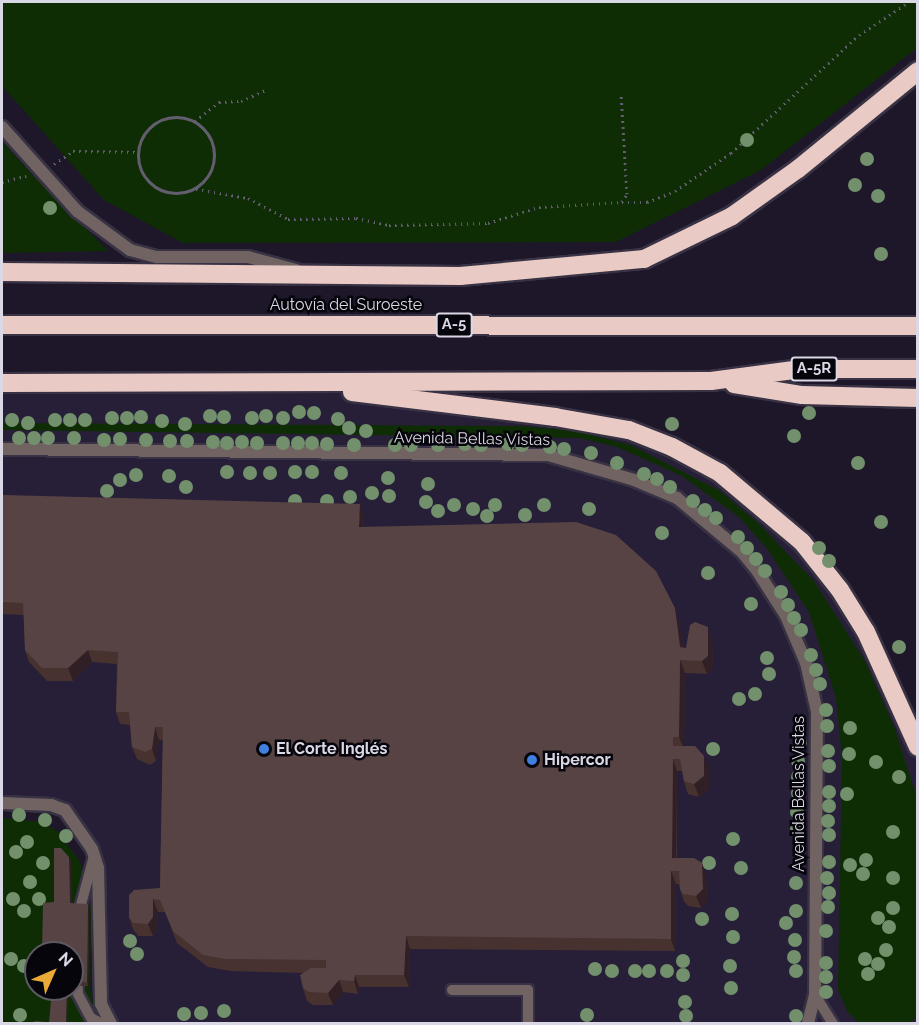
<!DOCTYPE html>
<html>
<head>
<meta charset="utf-8">
<style>
  body { margin:0 }
  #map { position:relative; width:919px; height:1025px; overflow:hidden; background:#1e172a; font-family:Raleway,sans-serif }
  div>[style] { position:absolute }
  .built>* { inset:0; background:#271f38 }
  .green>* { inset:0; background:#0f2d04 }
  .path>* { height:3px; margin-top:-1.5px; transform-origin:0; background:repeating-linear-gradient(90deg,#635e6f 0 1.5px,transparent 0 6px) }
  .path>.ring { margin:-1.5px; padding:0; box-sizing:content-box; background:none; border:3px solid #635e6f; border-radius:50% }
  .roads { filter:drop-shadow(2px 0 #383244) drop-shadow(-2px 0 #383244) drop-shadow(0 2px #383244) drop-shadow(0 -2px #383244) }
  .service>* { height:10px; margin:-5px; padding:0 5px; transform-origin:5px; border-radius:5px; background:#706361 }
  .minor>* { height:12px; margin:-6px; padding:0 6px; transform-origin:6px; border-radius:6px; background:#706361 }
  .motorway>* { height:18px; margin:-9px; padding:0 9px; transform-origin:9px; border-radius:9px; background:#eacac4 }
  .trees>* { width:14px; height:14px; margin:-7px; border-radius:50%; background:#72906c }
  .wall>* { inset:0; background:#473230 }
  .shaded-wall>* { inset:0; background:#301f25 }
  .building>* { inset:0; background:#574343 }
  .dots>* { width:16px; height:16px; translate:-50% -50%; box-sizing:border-box; border:3px solid #07050c; border-radius:50% }
  span { translate:-50% -50%; white-space:nowrap; text-align:center; line-height:1.15; -webkit-text-stroke:5px #07050c; paint-order:stroke }
  .shield-label span { padding:2px 4px; background:#07050c; border:2px solid; border-radius:4px; -webkit-text-stroke-width:0 }
  .shield-label { font-size:15px; color:#dbd8e5; font-weight:700 }
  .street-label { font-size:16px; color:#dbd8e5 }
  .poi-label { font-size:16px; color:#dbd8e5; font-weight:700 }
  .left { translate:0 -50%; text-align:left }
  .frame { position:absolute; inset:0; border:3px solid #dbd8e5; pointer-events:none }
  .north { position:absolute; left:24px; top:941px; width:60px; height:60px; box-sizing:border-box; background:#07050c; border:2px solid #5c5963; border-radius:50%; rotate:45deg; font-size:16px; font-weight:700; line-height:24px; text-align:center; color:#dbd8e5 }
  .north::after { content:''; display:block; margin:auto; width:21px; height:27px; background:#eaaa38; clip-path:polygon(50% 0,100% 100%,50% 72%,0 100%) }
</style>
</head>
<body>
<div id="map">
  <div class="built">
    <i style="clip-path:polygon(2px 383px,273px 383px,555px 417px,629px 430px,720px 473px,840px 590px,917px 747px,917px 1023px,111px 1023px,107px 1018px,98px 868px,65px 810px,2px 803px)"></i>
  </div>
  <div class="green">
    <i style="clip-path:polygon(2px 2px,917px 2px,918px 47px,761px 170px,616px 242px,183px 243px,104px 200px,2px 86px)"></i>
    <i style="clip-path:polygon(2px 141px,28px 170px,108px 251px,2px 253px)"></i>
    <i style="clip-path:polygon(2px 423px,523px 426px,575px 431px,631px 445px,720px 491px,758px 523px,814px 581px,865px 661px,895px 729px,917px 798px,917px 1018px,907px 1023px,859px 1023px,847px 1011px,838px 990px,842px 757px,836px 698px,809px 612px,768px 550px,739px 517px,682px 476px,617px 447px,579px 438px,2px 430px)"></i>
    <i style="clip-path:polygon(evenodd,2px 818px,41px 822px,57px 831px,80px 861px,91px 907px,90px 989px,99px 1023px,2px 1023px,2px 818px,36px 953px,72px 953px,72px 989px,36px 989px,36px 953px)"></i>
  </div>
  <div class="path">
    <i class="ring" style="left:138px;top:117px;width:73px;height:73px"></i>
    <i style="left:195px;top:121px;width:31px;rotate:-38deg"></i>
    <i style="left:219px;top:102px;width:22px;rotate:-3deg"></i>
    <i style="left:241px;top:101px;width:27px;rotate:-24deg"></i>
    <i style="left:54px;top:164px;width:23px;rotate:-34deg"></i>
    <i style="left:73px;top:151px;width:65px;rotate:0.9deg"></i>
    <i style="left:2px;top:182px;width:25px;rotate:-14deg"></i>
    <i style="left:196px;top:189px;width:53px;rotate:9.8deg"></i>
    <i style="left:248px;top:198px;width:45px;rotate:27.7deg"></i>
    <i style="left:288px;top:219px;width:68px;rotate:-0.8deg"></i>
    <i style="left:356px;top:218px;width:34px;rotate:12deg"></i>
    <i style="left:389px;top:225px;width:99px;rotate:-1.2deg"></i>
    <i style="left:488px;top:223px;width:53px;rotate:-17.4deg"></i>
    <i style="left:539px;top:207px;width:83px;rotate:-3.4deg"></i>
    <i style="left:622px;top:202px;width:9px;rotate:-58deg"></i>
    <i style="left:627px;top:194px;width:101px;rotate:-93.4deg"></i>
    <i style="left:622px;top:202px;width:25px"></i>
    <i style="left:647px;top:202px;width:30px;rotate:-21deg"></i>
    <i style="left:675px;top:191px;width:68px;rotate:-34.2deg"></i>
    <i style="left:731px;top:153px;width:174px;rotate:-42.7deg"></i>
    <i style="left:859px;top:35px;width:60px;rotate:-33.4deg"></i>
  </div>
  <div class="roads">
    <div class="service">
      <i style="left:78px;top:916px;width:62px;rotate:-75.1deg"></i>
      <i style="left:77px;top:974px;width:20px;rotate:87deg"></i>
      <i style="left:78px;top:994px;width:27px;rotate:62deg"></i>
      <i style="left:91px;top:1018px;width:13px;rotate:27deg"></i>
      <i style="left:452px;top:990px;width:76px"></i>
      <i style="left:528px;top:990px;width:34px;rotate:90deg"></i>
      <i style="left:815px;top:995px;width:34px;rotate:58deg"></i>
    </div>
    <div class="minor">
      <i style="left:2px;top:127px;width:113px;rotate:48.2deg"></i>
      <i style="left:77px;top:211px;width:66px;rotate:36.3deg"></i>
      <i style="left:130px;top:250px;width:28px;rotate:15deg"></i>
      <i style="left:157px;top:257px;width:91px"></i>
      <i style="left:248px;top:257px;width:50px;rotate:15.2deg"></i>
      <i style="left:2px;top:449px;width:546px;rotate:0.63deg"></i>
      <i style="left:548px;top:455px;width:90px;rotate:16.2deg"></i>
      <i style="left:634px;top:480px;width:47px;rotate:22.7deg"></i>
      <i style="left:677px;top:498px;width:85px;rotate:39.7deg"></i>
      <i style="left:742px;top:552px;width:26px;rotate:51deg"></i>
      <i style="left:758px;top:572px;width:52px;rotate:57.5deg"></i>
      <i style="left:786px;top:616px;width:51px;rotate:66.9deg"></i>
      <i style="left:806px;top:663px;width:50px;rotate:77.3deg"></i>
      <i style="left:817px;top:712px;width:283px;rotate:90.4deg"></i>
      <i style="left:815px;top:995px;width:30px;rotate:104deg"></i>
      <i style="left:2px;top:803px;width:49px;rotate:2.3deg"></i>
      <i style="left:51px;top:805px;width:15px;rotate:20deg"></i>
      <i style="left:65px;top:810px;width:47px;rotate:55.3deg"></i>
      <i style="left:92px;top:849px;width:20px;rotate:72deg"></i>
      <i style="left:98px;top:868px;width:136px;rotate:88.7deg"></i>
      <i style="left:101px;top:1004px;width:22px;rotate:63deg"></i>
    </div>
    <div class="motorway">
      <i style="left:2px;top:272px;width:458px;rotate:0.5deg"></i>
      <i style="left:460px;top:276px;width:185px;rotate:-5.3deg"></i>
      <i style="left:644px;top:259px;width:98px;rotate:-26deg"></i>
      <i style="left:732px;top:216px;width:81px;rotate:-35.5deg"></i>
      <i style="left:798px;top:169px;width:155px;rotate:-39.2deg"></i>
      <i style="left:2px;top:325px;width:916px;rotate:0.06deg"></i>
      <i style="left:2px;top:383px;width:709px;rotate:-0.16deg"></i>
      <i style="left:711px;top:381px;width:91px;rotate:-7.6deg"></i>
      <i style="left:801px;top:369px;width:117px"></i>
      <i style="left:734px;top:384px;width:69px;rotate:9.2deg"></i>
      <i style="left:802px;top:395px;width:116px;rotate:1.5deg"></i>
      <i style="left:352px;top:392px;width:205px;rotate:7deg"></i>
      <i style="left:555px;top:417px;width:75px;rotate:10deg"></i>
      <i style="left:629px;top:430px;width:46px;rotate:21.6deg"></i>
      <i style="left:672px;top:447px;width:55px;rotate:28.4deg"></i>
      <i style="left:720px;top:473px;width:107px;rotate:40.1deg"></i>
      <i style="left:802px;top:542px;width:61px;rotate:51.6deg"></i>
      <i style="left:840px;top:590px;width:49px;rotate:58.2deg"></i>
      <i style="left:866px;top:632px;width:126px;rotate:65.7deg"></i>
    </div>
  </div>
  <div class="trees">
    <i style="left:747px;top:140px"></i>
    <i style="left:867px;top:159px"></i>
    <i style="left:855px;top:185px"></i>
    <i style="left:878px;top:196px"></i>
    <i style="left:50px;top:208px"></i>
    <i style="left:881px;top:254px"></i>
    <i style="left:299px;top:412px"></i>
    <i style="left:314px;top:413px"></i>
    <i style="left:809px;top:413px"></i>
    <i style="left:210px;top:416px"></i>
    <i style="left:266px;top:416px"></i>
    <i style="left:141px;top:417px"></i>
    <i style="left:224px;top:417px"></i>
    <i style="left:112px;top:418px"></i>
    <i style="left:127px;top:418px"></i>
    <i style="left:252px;top:418px"></i>
    <i style="left:283px;top:418px"></i>
    <i style="left:338px;top:419px"></i>
    <i style="left:12px;top:420px"></i>
    <i style="left:55px;top:420px"></i>
    <i style="left:70px;top:420px"></i>
    <i style="left:85px;top:420px"></i>
    <i style="left:162px;top:421px"></i>
    <i style="left:28px;top:423px"></i>
    <i style="left:185px;top:424px"></i>
    <i style="left:672px;top:424px"></i>
    <i style="left:349px;top:428px"></i>
    <i style="left:366px;top:431px"></i>
    <i style="left:794px;top:436px"></i>
    <i style="left:19px;top:438px"></i>
    <i style="left:34px;top:438px"></i>
    <i style="left:48px;top:438px"></i>
    <i style="left:74px;top:438px"></i>
    <i style="left:120px;top:439px"></i>
    <i style="left:104px;top:440px"></i>
    <i style="left:146px;top:440px"></i>
    <i style="left:170px;top:441px"></i>
    <i style="left:187px;top:441px"></i>
    <i style="left:213px;top:442px"></i>
    <i style="left:242px;top:442px"></i>
    <i style="left:227px;top:443px"></i>
    <i style="left:257px;top:443px"></i>
    <i style="left:283px;top:443px"></i>
    <i style="left:298px;top:443px"></i>
    <i style="left:312px;top:443px"></i>
    <i style="left:327px;top:444px"></i>
    <i style="left:465px;top:444px"></i>
    <i style="left:508px;top:444px"></i>
    <i style="left:354px;top:445px"></i>
    <i style="left:395px;top:445px"></i>
    <i style="left:411px;top:445px"></i>
    <i style="left:438px;top:445px"></i>
    <i style="left:481px;top:445px"></i>
    <i style="left:522px;top:445px"></i>
    <i style="left:550px;top:447px"></i>
    <i style="left:564px;top:449px"></i>
    <i style="left:591px;top:453px"></i>
    <i style="left:617px;top:463px"></i>
    <i style="left:858px;top:463px"></i>
    <i style="left:227px;top:472px"></i>
    <i style="left:295px;top:472px"></i>
    <i style="left:312px;top:472px"></i>
    <i style="left:250px;top:473px"></i>
    <i style="left:270px;top:473px"></i>
    <i style="left:341px;top:473px"></i>
    <i style="left:644px;top:474px"></i>
    <i style="left:136px;top:475px"></i>
    <i style="left:169px;top:476px"></i>
    <i style="left:388px;top:478px"></i>
    <i style="left:657px;top:479px"></i>
    <i style="left:120px;top:480px"></i>
    <i style="left:428px;top:484px"></i>
    <i style="left:186px;top:487px"></i>
    <i style="left:670px;top:487px"></i>
    <i style="left:107px;top:491px"></i>
    <i style="left:372px;top:493px"></i>
    <i style="left:389px;top:496px"></i>
    <i style="left:350px;top:497px"></i>
    <i style="left:295px;top:501px"></i>
    <i style="left:327px;top:501px"></i>
    <i style="left:693px;top:501px"></i>
    <i style="left:426px;top:502px"></i>
    <i style="left:454px;top:505px"></i>
    <i style="left:495px;top:505px"></i>
    <i style="left:544px;top:505px"></i>
    <i style="left:473px;top:509px"></i>
    <i style="left:589px;top:509px"></i>
    <i style="left:705px;top:510px"></i>
    <i style="left:438px;top:511px"></i>
    <i style="left:525px;top:515px"></i>
    <i style="left:487px;top:516px"></i>
    <i style="left:716px;top:518px"></i>
    <i style="left:881px;top:522px"></i>
    <i style="left:662px;top:533px"></i>
    <i style="left:738px;top:537px"></i>
    <i style="left:747px;top:548px"></i>
    <i style="left:819px;top:548px"></i>
    <i style="left:756px;top:559px"></i>
    <i style="left:829px;top:561px"></i>
    <i style="left:765px;top:571px"></i>
    <i style="left:708px;top:573px"></i>
    <i style="left:781px;top:592px"></i>
    <i style="left:751px;top:604px"></i>
    <i style="left:788px;top:605px"></i>
    <i style="left:794px;top:618px"></i>
    <i style="left:801px;top:630px"></i>
    <i style="left:899px;top:647px"></i>
    <i style="left:811px;top:655px"></i>
    <i style="left:767px;top:658px"></i>
    <i style="left:816px;top:670px"></i>
    <i style="left:769px;top:674px"></i>
    <i style="left:820px;top:684px"></i>
    <i style="left:755px;top:694px"></i>
    <i style="left:739px;top:699px"></i>
    <i style="left:826px;top:710px"></i>
    <i style="left:827px;top:726px"></i>
    <i style="left:850px;top:728px"></i>
    <i style="left:800px;top:743px"></i>
    <i style="left:713px;top:749px"></i>
    <i style="left:828px;top:751px"></i>
    <i style="left:849px;top:754px"></i>
    <i style="left:798px;top:761px"></i>
    <i style="left:876px;top:762px"></i>
    <i style="left:829px;top:766px"></i>
    <i style="left:798px;top:777px"></i>
    <i style="left:899px;top:777px"></i>
    <i style="left:829px;top:792px"></i>
    <i style="left:798px;top:793px"></i>
    <i style="left:847px;top:794px"></i>
    <i style="left:829px;top:806px"></i>
    <i style="left:797px;top:812px"></i>
    <i style="left:19px;top:815px"></i>
    <i style="left:45px;top:820px"></i>
    <i style="left:828px;top:821px"></i>
    <i style="left:797px;top:829px"></i>
    <i style="left:893px;top:832px"></i>
    <i style="left:829px;top:835px"></i>
    <i style="left:66px;top:836px"></i>
    <i style="left:733px;top:839px"></i>
    <i style="left:27px;top:842px"></i>
    <i style="left:16px;top:852px"></i>
    <i style="left:866px;top:860px"></i>
    <i style="left:829px;top:862px"></i>
    <i style="left:43px;top:863px"></i>
    <i style="left:709px;top:863px"></i>
    <i style="left:850px;top:865px"></i>
    <i style="left:741px;top:868px"></i>
    <i style="left:863px;top:874px"></i>
    <i style="left:827px;top:878px"></i>
    <i style="left:893px;top:878px"></i>
    <i style="left:30px;top:882px"></i>
    <i style="left:796px;top:883px"></i>
    <i style="left:829px;top:893px"></i>
    <i style="left:13px;top:899px"></i>
    <i style="left:39px;top:899px"></i>
    <i style="left:828px;top:907px"></i>
    <i style="left:893px;top:908px"></i>
    <i style="left:24px;top:911px"></i>
    <i style="left:796px;top:911px"></i>
    <i style="left:732px;top:914px"></i>
    <i style="left:878px;top:918px"></i>
    <i style="left:702px;top:919px"></i>
    <i style="left:786px;top:923px"></i>
    <i style="left:889px;top:927px"></i>
    <i style="left:826px;top:931px"></i>
    <i style="left:733px;top:937px"></i>
    <i style="left:795px;top:940px"></i>
    <i style="left:130px;top:941px"></i>
    <i style="left:886px;top:950px"></i>
    <i style="left:137px;top:954px"></i>
    <i style="left:794px;top:957px"></i>
    <i style="left:11px;top:959px"></i>
    <i style="left:865px;top:959px"></i>
    <i style="left:683px;top:961px"></i>
    <i style="left:826px;top:963px"></i>
    <i style="left:878px;top:964px"></i>
    <i style="left:24px;top:966px"></i>
    <i style="left:730px;top:966px"></i>
    <i style="left:595px;top:969px"></i>
    <i style="left:612px;top:971px"></i>
    <i style="left:635px;top:971px"></i>
    <i style="left:649px;top:971px"></i>
    <i style="left:667px;top:971px"></i>
    <i style="left:796px;top:971px"></i>
    <i style="left:868px;top:974px"></i>
    <i style="left:683px;top:975px"></i>
    <i style="left:826px;top:977px"></i>
    <i style="left:731px;top:988px"></i>
    <i style="left:826px;top:992px"></i>
    <i style="left:685px;top:1002px"></i>
    <i style="left:224px;top:1011px"></i>
    <i style="left:201px;top:1013px"></i>
    <i style="left:184px;top:1014px"></i>
    <i style="left:20px;top:1015px"></i>
    <i style="left:587px;top:1015px"></i>
    <i style="left:686px;top:1016px"></i>
    <i style="left:796px;top:1016px"></i>
  </div>
  <div class="wall">
    <i style="clip-path:polygon(2px 495px,364px 517px,364px 527px,679px 621px,683px 648px,686px 648px,712px 640px,713px 669px,707px 674px,685px 673px,684px 746px,709px 768px,709px 789px,699px 797px,688px 794px,684px 781px,682px 771px,677px 771px,677px 858px,706px 876px,707px 901px,701px 908px,688px 906px,684px 901px,680px 889px,679px 884px,676px 884px,675px 951px,410px 949px,409px 987px,359px 987px,358px 994px,343px 992px,333px 1005px,313px 1005px,307px 1001px,303px 988px,304px 973px,231px 971px,208px 967px,177px 943px,165px 912px,158px 912px,157px 930px,153px 936px,138px 936px,133px 929px,129px 917px,160px 888px,163px 740px,159px 740px,156px 761px,150px 765px,137px 759px,132px 747px,130px 725px,120px 724px,116px 712px,117px 664px,92px 662px,73px 681px,47px 681px,29px 662px,25px 650px,24px 615px,2px 614px)"></i>
    <i style="clip-path:polygon(71px 861px,71px 903px,89px 908px,88px 986px,72px 986px,72px 953px,54px 902px)"></i>
  </div>
  <div class="shaded-wall">
    <i style="clip-path:polygon(360px 504px,364px 517px,363px 539px,359px 527px)"></i>
    <i style="clip-path:polygon(675px 608px,679px 621px,685px 660px,680px 647px)"></i>
    <i style="clip-path:polygon(708px 627px,712px 640px,713px 669px,707px 674px,702px 661px)"></i>
    <i style="clip-path:polygon(88px 650px,92px 662px,73px 681px,68px 668px)"></i>
    <i style="clip-path:polygon(680px 660px,685px 673px,684px 750px,679px 737px)"></i>
    <i style="clip-path:polygon(155px 727px,159px 740px,156px 761px,152px 749px)"></i>
    <i style="clip-path:polygon(704px 756px,709px 768px,709px 789px,699px 797px,694px 784px)"></i>
    <i style="clip-path:polygon(673px 759px,677px 771px,676px 870px,672px 858px)"></i>
    <i style="clip-path:polygon(69px 857px,71px 861px,72px 907px,70px 903px)"></i>
    <i style="clip-path:polygon(702px 863px,706px 876px,707px 901px,701px 908px,696px 896px)"></i>
    <i style="clip-path:polygon(671px 871px,676px 884px,675px 951px,671px 939px)"></i>
    <i style="clip-path:polygon(153px 899px,158px 912px,157px 930px,153px 936px,148px 924px)"></i>
    <i style="clip-path:polygon(88px 904px,89px 908px,88px 986px,87px 982px)"></i>
    <i style="clip-path:polygon(406px 936px,410px 949px,409px 987px,404px 975px)"></i>
    <i style="clip-path:polygon(355px 975px,359px 987px,358px 994px,354px 981px)"></i>
    <i style="clip-path:polygon(339px 980px,343px 992px,333px 1005px,328px 993px)"></i>
    <i style="clip-path:polygon(67px 989px,69px 989px,67px 1023px,66px 1023px)"></i>
  </div>
  <div class="building">
    <i style="clip-path:polygon(2px 495px,360px 504px,359px 527px,576px 522px,616px 535px,656px 571px,675px 608px,680px 647px,686px 648px,690px 625px,695px 622px,708px 627px,708px 656px,702px 661px,680px 660px,679px 737px,673px 737px,673px 746px,695px 746px,704px 756px,704px 776px,694px 784px,684px 781px,680px 759px,673px 759px,672px 858px,694px 858px,702px 863px,703px 889px,696px 896px,683px 894px,680px 889px,679px 871px,671px 871px,671px 939px,406px 936px,404px 975px,355px 975px,354px 981px,339px 980px,328px 993px,309px 992px,303px 988px,300px 975px,311px 968px,326px 968px,326px 960px,226px 959px,203px 955px,173px 931px,160px 900px,153px 899px,153px 917px,148px 924px,133px 923px,129px 917px,129px 895px,134px 890px,160px 888px,163px 727px,155px 727px,152px 749px,145px 752px,132px 747px,129px 712px,116px 712px,118px 652px,88px 650px,68px 668px,42px 668px,25px 650px,23px 603px,2px 602px)"></i>
    <i style="clip-path:polygon(54px 848px,61px 848px,69px 857px,70px 903px,88px 904px,87px 982px,72px 982px,72px 953px,42px 953px,43px 903px,54px 902px)"></i>
    <i style="clip-path:polygon(52px 989px,67px 989px,66px 1023px,49px 1023px)"></i>
    <i style="clip-path:polygon(36px 1021px,54px 1023px,30px 1023px)"></i>
  </div>
  <div class="dots">
    <i style="left:264px;top:749px;background:#3f7fe0"></i>
    <i style="left:532px;top:760px;background:#3f7fe0"></i>
  </div>
  <div class="shield-label">
    <span style="left:454px;top:325px">A-5</span>
    <span style="left:814px;top:369px">A-5R</span>
  </div>
  <div class="street-label">
    <span style="left:346px;top:305px">Autovía del Suroeste</span>
    <span style="left:472px;top:439px;rotate:1deg">Avenida Bellas Vistas</span>
    <span style="left:799px;top:794px;rotate:-90deg">Avenida Bellas Vistas</span>
  </div>
  <div class="poi-label">
    <span class="left" style="left:276px;top:749px">El Corte Inglés</span>
    <span class="left" style="left:544px;top:760px">Hipercor</span>
  </div>
  <div class="frame"></div>
  <div class="north">N</div>
</div>
</body>
</html>
